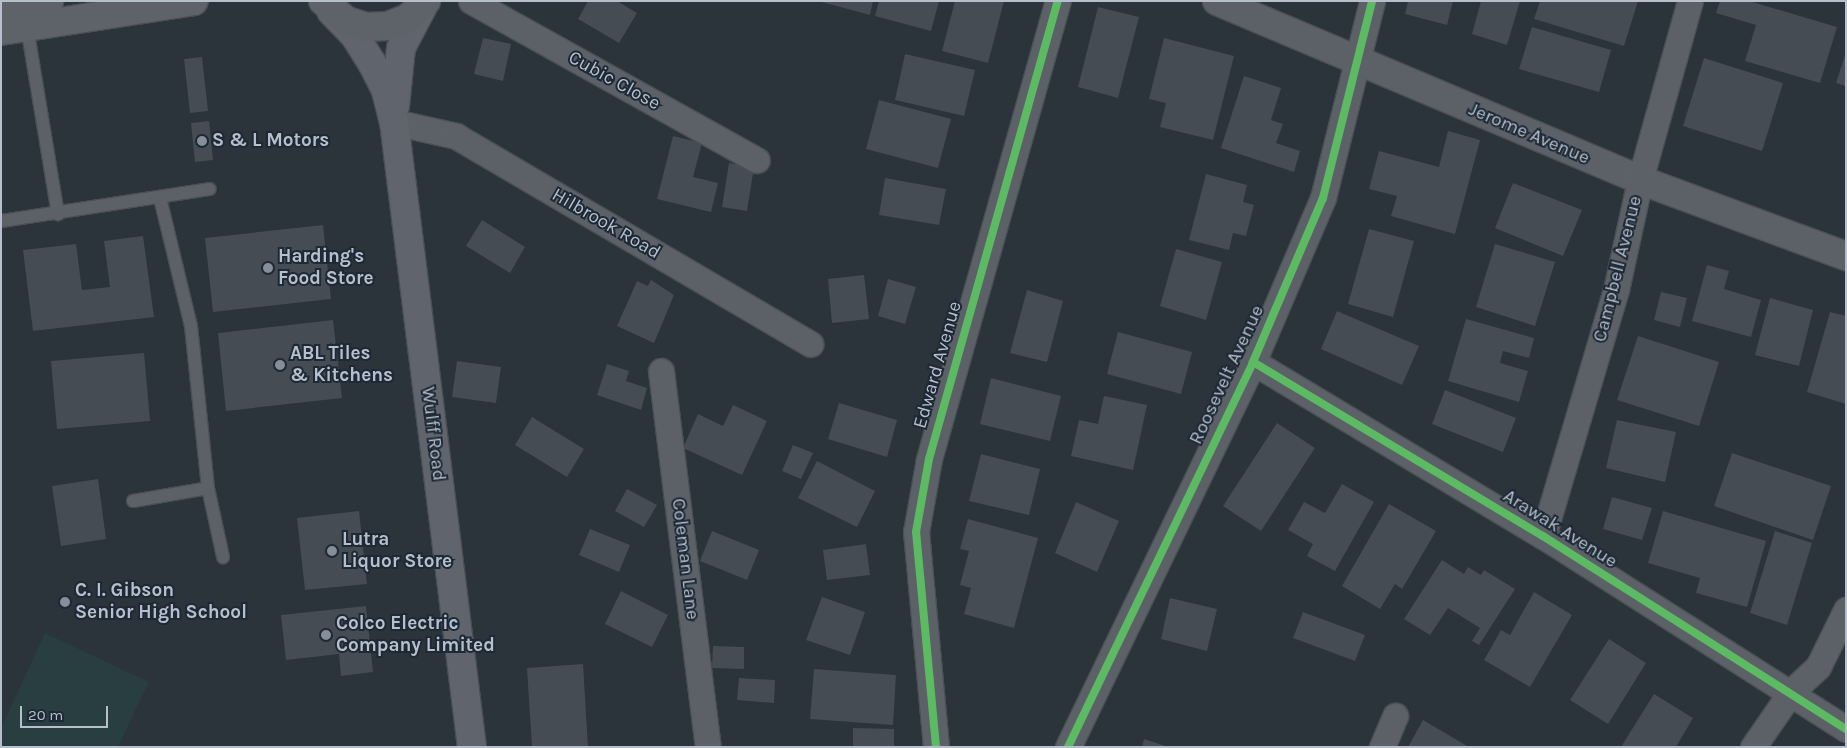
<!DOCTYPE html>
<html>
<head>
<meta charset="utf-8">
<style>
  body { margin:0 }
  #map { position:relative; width:1847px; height:748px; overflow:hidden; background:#2b333b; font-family:Karla,sans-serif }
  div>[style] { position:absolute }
  .green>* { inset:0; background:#283e41 }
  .building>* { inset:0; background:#454c53 }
  .roads { filter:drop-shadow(1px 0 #494f55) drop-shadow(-1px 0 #494f55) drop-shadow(0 1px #494f55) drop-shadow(0 -1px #494f55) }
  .service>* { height:12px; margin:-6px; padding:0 6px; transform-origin:6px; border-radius:6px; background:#5c6168 }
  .minor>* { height:25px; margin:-12.5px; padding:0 12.5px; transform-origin:12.5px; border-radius:12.5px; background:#5c6168 }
  .tertiary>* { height:28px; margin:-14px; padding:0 14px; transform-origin:14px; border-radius:14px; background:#5c6168 }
  .secondary>* { height:28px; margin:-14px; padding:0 14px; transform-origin:14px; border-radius:14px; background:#60656d }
  .primary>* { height:28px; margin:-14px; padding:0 14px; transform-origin:14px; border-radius:14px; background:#5e636a }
  .cycleway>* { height:8px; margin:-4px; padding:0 4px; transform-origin:4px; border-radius:4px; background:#5cba63 }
  .dots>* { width:14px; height:14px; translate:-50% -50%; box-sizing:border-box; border:2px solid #1e2936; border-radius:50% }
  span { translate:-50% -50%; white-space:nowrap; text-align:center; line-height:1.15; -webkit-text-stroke:4px #1e2936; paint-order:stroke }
  .street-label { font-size:19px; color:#b6bfcb }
  .poi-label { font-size:19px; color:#b6bfcb; font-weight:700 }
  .left { translate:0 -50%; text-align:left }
  .frame { position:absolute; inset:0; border:2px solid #b6bfcb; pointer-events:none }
  .scale { position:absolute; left:20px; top:706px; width:88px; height:22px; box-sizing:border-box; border:2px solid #b6bfcb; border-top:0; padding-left:6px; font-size:15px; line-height:18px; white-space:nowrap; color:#b6bfcb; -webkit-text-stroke:4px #1e2936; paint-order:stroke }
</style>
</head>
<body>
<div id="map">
  <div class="green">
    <i style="clip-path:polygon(45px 633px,149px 682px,118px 747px,1px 747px,1px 728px)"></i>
  </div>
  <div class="building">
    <i style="clip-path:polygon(588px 1px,617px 1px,637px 13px,619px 43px,578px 19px)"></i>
    <i style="clip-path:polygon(818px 1px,873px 1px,870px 15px)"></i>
    <i style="clip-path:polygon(879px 1px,939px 1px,931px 31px,875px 16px)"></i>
    <i style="clip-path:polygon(955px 1px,1004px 1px,988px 63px,942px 51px)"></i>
    <i style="clip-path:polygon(1408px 1px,1453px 1px,1447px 25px,1405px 14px)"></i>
    <i style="clip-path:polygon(1481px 1px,1520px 1px,1507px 45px,1472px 34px)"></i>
    <i style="clip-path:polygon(1540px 1px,1638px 1px,1624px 46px,1534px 19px)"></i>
    <i style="clip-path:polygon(1720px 1px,1749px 1px,1837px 27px,1820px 83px,1745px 61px,1756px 25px,1716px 13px)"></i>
    <i style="clip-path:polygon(1098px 7px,1139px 17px,1118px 98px,1078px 87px)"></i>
    <i style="clip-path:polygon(1532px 27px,1611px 50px,1599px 92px,1519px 69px)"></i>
    <i style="clip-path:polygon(483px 38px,511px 44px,503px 81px,474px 74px)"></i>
    <i style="clip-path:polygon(1164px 38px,1234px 56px,1213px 140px,1160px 127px,1166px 103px,1149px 99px)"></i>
    <i style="clip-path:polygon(1846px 52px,1846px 86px,1836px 83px)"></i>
    <i style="clip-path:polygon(905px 54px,975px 70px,964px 116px,895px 100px)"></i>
    <i style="clip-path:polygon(202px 57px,208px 111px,190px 113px,184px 59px)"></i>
    <i style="clip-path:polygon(1704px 58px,1783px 83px,1762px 151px,1683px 126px)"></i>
    <i style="clip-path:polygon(1244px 76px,1281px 88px,1271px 120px,1283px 124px,1276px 143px,1300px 151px,1294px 172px,1221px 148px)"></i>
    <i style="clip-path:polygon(879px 100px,951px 119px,938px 168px,866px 149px)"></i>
    <i style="clip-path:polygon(209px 121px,213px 160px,195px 162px,191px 123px)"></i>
    <i style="clip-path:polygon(1448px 131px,1480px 140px,1455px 234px,1391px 216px,1397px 196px,1369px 189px,1379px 151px,1439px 167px)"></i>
    <i style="clip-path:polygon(673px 136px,702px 143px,693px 177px,718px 183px,711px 212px,657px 199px)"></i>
    <i style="clip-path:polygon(729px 163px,754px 167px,747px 211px,722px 207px)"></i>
    <i style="clip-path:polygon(1206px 174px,1247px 185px,1243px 202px,1254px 205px,1246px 236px,1233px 233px,1229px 250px,1189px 240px)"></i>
    <i style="clip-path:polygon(885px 178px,946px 189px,939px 225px,879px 215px)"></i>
    <i style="clip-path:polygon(1513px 183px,1582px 210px,1563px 256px,1495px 228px)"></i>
    <i style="clip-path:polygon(482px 220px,525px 247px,510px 273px,466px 246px)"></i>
    <i style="clip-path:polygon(323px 225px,331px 299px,213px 312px,205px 238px)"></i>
    <i style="clip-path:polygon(1369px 229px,1414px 241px,1393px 317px,1348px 304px)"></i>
    <i style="clip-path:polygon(143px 236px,154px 317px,33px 331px,23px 250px,76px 244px,82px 290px,110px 287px,104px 241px)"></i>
    <i style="clip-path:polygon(1495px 244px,1555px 262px,1535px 326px,1476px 307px)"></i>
    <i style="clip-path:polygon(1176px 249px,1222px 262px,1206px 320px,1160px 306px)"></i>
    <i style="clip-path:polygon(1707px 265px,1729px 271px,1724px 289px,1761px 300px,1751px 337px,1692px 321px)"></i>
    <i style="clip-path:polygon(864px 275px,869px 319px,832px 323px,828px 279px)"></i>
    <i style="clip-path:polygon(888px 279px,916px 287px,905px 324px,878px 316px)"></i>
    <i style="clip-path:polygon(651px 280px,674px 295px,654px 343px,617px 326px,637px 281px,648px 286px)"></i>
    <i style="clip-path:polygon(1027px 290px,1063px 301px,1047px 362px,1010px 353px)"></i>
    <i style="clip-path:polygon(1661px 292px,1687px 298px,1680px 327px,1654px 320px)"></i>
    <i style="clip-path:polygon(1770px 298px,1813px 310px,1799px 366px,1755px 355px)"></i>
    <i style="clip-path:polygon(1337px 311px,1419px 346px,1402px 385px,1321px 349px)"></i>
    <i style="clip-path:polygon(1830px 312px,1846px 316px,1846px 404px,1807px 392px)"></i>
    <i style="clip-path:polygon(1466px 319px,1534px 338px,1529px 358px,1503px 351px,1500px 363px,1528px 371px,1519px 402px,1448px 381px)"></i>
    <i style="clip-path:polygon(333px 320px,342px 398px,226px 411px,218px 333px)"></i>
    <i style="clip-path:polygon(1118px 332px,1192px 352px,1181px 394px,1107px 374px)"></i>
    <i style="clip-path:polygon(1638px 336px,1719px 362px,1699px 426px,1617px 400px)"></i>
    <i style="clip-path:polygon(144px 353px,150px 421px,57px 429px,51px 361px)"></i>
    <i style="clip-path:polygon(457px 361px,501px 367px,496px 403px,452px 397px)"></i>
    <i style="clip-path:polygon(607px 364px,629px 371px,626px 381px,647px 388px,641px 410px,597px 395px)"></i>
    <i style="clip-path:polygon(991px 378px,1061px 396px,1050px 441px,980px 424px)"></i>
    <i style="clip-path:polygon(1445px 390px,1516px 418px,1503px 452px,1432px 424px)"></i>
    <i style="clip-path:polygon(1104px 396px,1147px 405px,1133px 470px,1071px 456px,1079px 420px,1098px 424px)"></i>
    <i style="clip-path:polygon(839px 403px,897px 420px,887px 457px,828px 439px)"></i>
    <i style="clip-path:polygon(733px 405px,767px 421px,742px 475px,683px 448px,698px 414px,723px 426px)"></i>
    <i style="clip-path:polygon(532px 417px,584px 449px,567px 477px,515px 445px)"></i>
    <i style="clip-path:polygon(1617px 420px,1676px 432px,1665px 482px,1606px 468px)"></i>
    <i style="clip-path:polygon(1277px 423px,1315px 448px,1261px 531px,1223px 506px)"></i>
    <i style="clip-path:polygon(793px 445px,813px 453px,801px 479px,782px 471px)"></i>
    <i style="clip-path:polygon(1732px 453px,1831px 486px,1813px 540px,1714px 506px)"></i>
    <i style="clip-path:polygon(981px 454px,1040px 469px,1029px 515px,969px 501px)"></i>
    <i style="clip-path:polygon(817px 461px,875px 491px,857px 527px,798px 498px)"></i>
    <i style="clip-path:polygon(98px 479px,106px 539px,61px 546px,52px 486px)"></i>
    <i style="clip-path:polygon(1342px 484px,1374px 502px,1335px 571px,1307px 556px,1313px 544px,1288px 530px,1304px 502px,1325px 513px)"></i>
    <i style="clip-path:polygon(627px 489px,657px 505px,644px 527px,615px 511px)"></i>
    <i style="clip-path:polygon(1612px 497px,1652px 508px,1642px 540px,1603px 529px)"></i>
    <i style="clip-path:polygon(1076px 502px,1119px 521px,1097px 572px,1055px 553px)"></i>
    <i style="clip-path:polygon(1389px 504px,1436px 531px,1402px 589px,1395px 584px,1380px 609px,1342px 586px)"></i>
    <i style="clip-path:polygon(359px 511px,367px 584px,305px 590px,297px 518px)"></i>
    <i style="clip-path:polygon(1663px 511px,1766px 541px,1747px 607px,1696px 593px,1700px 578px,1648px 563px)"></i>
    <i style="clip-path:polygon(968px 519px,1038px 538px,1014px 628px,964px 614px,971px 588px,960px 585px,969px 551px,960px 549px)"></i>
    <i style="clip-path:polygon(590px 529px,630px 545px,619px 572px,579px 555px)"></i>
    <i style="clip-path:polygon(712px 531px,759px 550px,747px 580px,700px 561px)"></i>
    <i style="clip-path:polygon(1775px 531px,1812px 543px,1787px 625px,1750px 613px)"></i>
    <i style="clip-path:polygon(866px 544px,870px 575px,827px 580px,823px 550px)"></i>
    <i style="clip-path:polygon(1442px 560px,1464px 574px,1468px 567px,1481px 575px,1484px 570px,1515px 589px,1479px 645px,1472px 641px,1480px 628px,1448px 608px,1430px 635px,1404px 619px)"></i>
    <i style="clip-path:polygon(621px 591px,668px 615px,652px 647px,605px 624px)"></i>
    <i style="clip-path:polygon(1534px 592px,1572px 615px,1530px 687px,1484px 660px,1501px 630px,1510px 635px)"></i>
    <i style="clip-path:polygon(822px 597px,865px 612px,850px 655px,806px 640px)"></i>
    <i style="clip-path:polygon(1170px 598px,1217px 609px,1207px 651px,1161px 639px)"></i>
    <i style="clip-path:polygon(366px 606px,373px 672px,341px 676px,339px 654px,286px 660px,281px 615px)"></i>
    <i style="clip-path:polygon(1303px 612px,1365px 635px,1355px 661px,1293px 638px)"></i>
    <i style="clip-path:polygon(1609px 639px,1646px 663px,1608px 724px,1570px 700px)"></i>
    <i style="clip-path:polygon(713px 646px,744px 647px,744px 669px,712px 668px)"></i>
    <i style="clip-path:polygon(583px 664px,588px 747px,532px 747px,527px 668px)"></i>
    <i style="clip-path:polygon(814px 669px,896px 675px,893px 725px,810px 719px)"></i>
    <i style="clip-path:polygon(739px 678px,775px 680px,774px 703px,737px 700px)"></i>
    <i style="clip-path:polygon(1654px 694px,1693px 718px,1676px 747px,1621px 747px)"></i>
    <i style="clip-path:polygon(1423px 720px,1469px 747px,1408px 747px)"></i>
    <i style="clip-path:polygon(853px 728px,894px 729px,894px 747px,853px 747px)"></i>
    <i style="clip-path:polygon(1144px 739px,1166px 746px,1166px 747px,1142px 747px)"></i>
  </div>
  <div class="roads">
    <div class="service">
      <i style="left:27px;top:27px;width:190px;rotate:80.6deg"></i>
      <i style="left:160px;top:198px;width:132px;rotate:76.4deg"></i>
      <i style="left:191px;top:326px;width:163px;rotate:84deg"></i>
      <i style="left:208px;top:488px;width:71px;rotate:77.7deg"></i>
      <i style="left:1px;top:221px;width:211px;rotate:-8.7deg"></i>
      <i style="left:133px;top:501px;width:76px;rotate:-9.8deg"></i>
    </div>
    <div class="minor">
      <i style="left:471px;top:1px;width:327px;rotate:29.1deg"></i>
      <i style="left:394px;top:122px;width:64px;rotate:12.7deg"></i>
      <i style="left:456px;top:136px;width:411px;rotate:30.4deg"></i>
      <i style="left:1253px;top:362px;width:338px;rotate:31deg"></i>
      <i style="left:1543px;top:536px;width:359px;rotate:32.5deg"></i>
      <i style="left:661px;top:371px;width:379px;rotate:82.9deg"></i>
      <i style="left:1543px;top:536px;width:257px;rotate:-73.5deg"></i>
      <i style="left:1616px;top:290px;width:113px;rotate:-77.7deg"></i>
      <i style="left:1640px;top:180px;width:186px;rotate:-74.4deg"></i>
      <i style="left:936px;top:747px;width:216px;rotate:-95.3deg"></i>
      <i style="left:916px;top:532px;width:74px;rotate:-79.9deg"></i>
      <i style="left:929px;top:459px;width:476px;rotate:-74.3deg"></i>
      <i style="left:1068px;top:747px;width:427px;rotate:-64.3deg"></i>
      <i style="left:1253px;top:362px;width:178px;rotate:-66.9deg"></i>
      <i style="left:1323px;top:198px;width:203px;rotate:-76deg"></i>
      <i style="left:1382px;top:747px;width:34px;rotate:-67deg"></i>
      <i style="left:1753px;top:747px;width:67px;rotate:-55.4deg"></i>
      <i style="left:1791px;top:692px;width:37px;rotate:-43deg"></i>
      <i style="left:1818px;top:667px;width:64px;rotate:-63.8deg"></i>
    </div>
    <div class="tertiary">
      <i style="left:1217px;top:1px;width:459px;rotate:22.9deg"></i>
      <i style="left:1640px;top:180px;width:220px;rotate:20.3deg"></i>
    </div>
    <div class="secondary">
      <i style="left:331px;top:11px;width:35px;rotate:46deg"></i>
      <i style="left:355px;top:36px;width:32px;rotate:58deg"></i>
      <i style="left:372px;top:63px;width:31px;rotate:63deg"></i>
      <i style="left:386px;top:91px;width:32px;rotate:76deg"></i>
      <i style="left:394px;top:122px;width:630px;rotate:82.89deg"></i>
      <i style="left:395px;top:106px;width:58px;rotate:-84.1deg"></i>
      <i style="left:401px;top:48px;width:50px;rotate:-62.4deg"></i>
    </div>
    <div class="primary">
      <i style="left:323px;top:1px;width:31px;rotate:40deg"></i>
      <i style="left:347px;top:21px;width:21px;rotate:17deg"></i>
      <i style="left:367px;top:27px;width:21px;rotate:-3deg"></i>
      <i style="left:388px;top:26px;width:22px;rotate:-22deg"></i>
      <i style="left:408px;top:18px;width:25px;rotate:-43deg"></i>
      <i style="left:1px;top:9px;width:49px;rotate:-9.5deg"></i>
      <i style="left:1px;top:31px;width:195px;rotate:-8.8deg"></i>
    </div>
  </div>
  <div class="cycleway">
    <i style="left:1253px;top:362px;width:338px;rotate:31deg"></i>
    <i style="left:1543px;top:536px;width:359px;rotate:32.5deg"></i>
    <i style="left:936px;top:747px;width:216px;rotate:-95.3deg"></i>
    <i style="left:916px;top:532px;width:74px;rotate:-79.9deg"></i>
    <i style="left:929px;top:459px;width:476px;rotate:-74.3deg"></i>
    <i style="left:1068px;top:747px;width:427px;rotate:-64.3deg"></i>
    <i style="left:1253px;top:362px;width:178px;rotate:-66.9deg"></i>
    <i style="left:1323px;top:198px;width:203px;rotate:-76deg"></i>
  </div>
  <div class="dots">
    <i style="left:202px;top:141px;background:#858e99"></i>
    <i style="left:268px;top:268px;background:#858e99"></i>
    <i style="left:280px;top:365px;background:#858e99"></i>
    <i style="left:332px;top:551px;background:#858e99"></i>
    <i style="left:65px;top:602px;background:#858e99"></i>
    <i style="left:326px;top:635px;background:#858e99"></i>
  </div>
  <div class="street-label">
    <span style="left:614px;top:81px;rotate:29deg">Cubic Close</span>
    <span style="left:1529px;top:134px;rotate:23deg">Jerome Avenue</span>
    <span style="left:606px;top:224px;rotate:30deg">Hilbrook Road</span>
    <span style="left:1618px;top:269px;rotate:-76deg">Campbell Avenue</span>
    <span style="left:938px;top:365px;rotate:-74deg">Edward Avenue</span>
    <span style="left:1227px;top:375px;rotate:-65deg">Roosevelt Avenue</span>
    <span style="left:433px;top:434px;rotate:83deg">Wulff Road</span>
    <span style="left:1560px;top:529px;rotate:32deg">Arawak Avenue</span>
    <span style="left:685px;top:559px;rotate:83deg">Coleman Lane</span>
  </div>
  <div class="poi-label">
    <span class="left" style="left:212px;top:141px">S &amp; L Motors</span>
    <span class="left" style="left:278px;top:268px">Harding's<br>Food Store</span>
    <span class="left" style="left:290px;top:365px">ABL Tiles<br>&amp; Kitchens</span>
    <span class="left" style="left:342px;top:551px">Lutra<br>Liquor Store</span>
    <span class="left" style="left:75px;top:602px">C. I. Gibson<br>Senior High School</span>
    <span class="left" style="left:336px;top:635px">Colco Electric<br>Company Limited</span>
  </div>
  <div class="frame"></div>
  <div class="scale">20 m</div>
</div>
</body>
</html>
